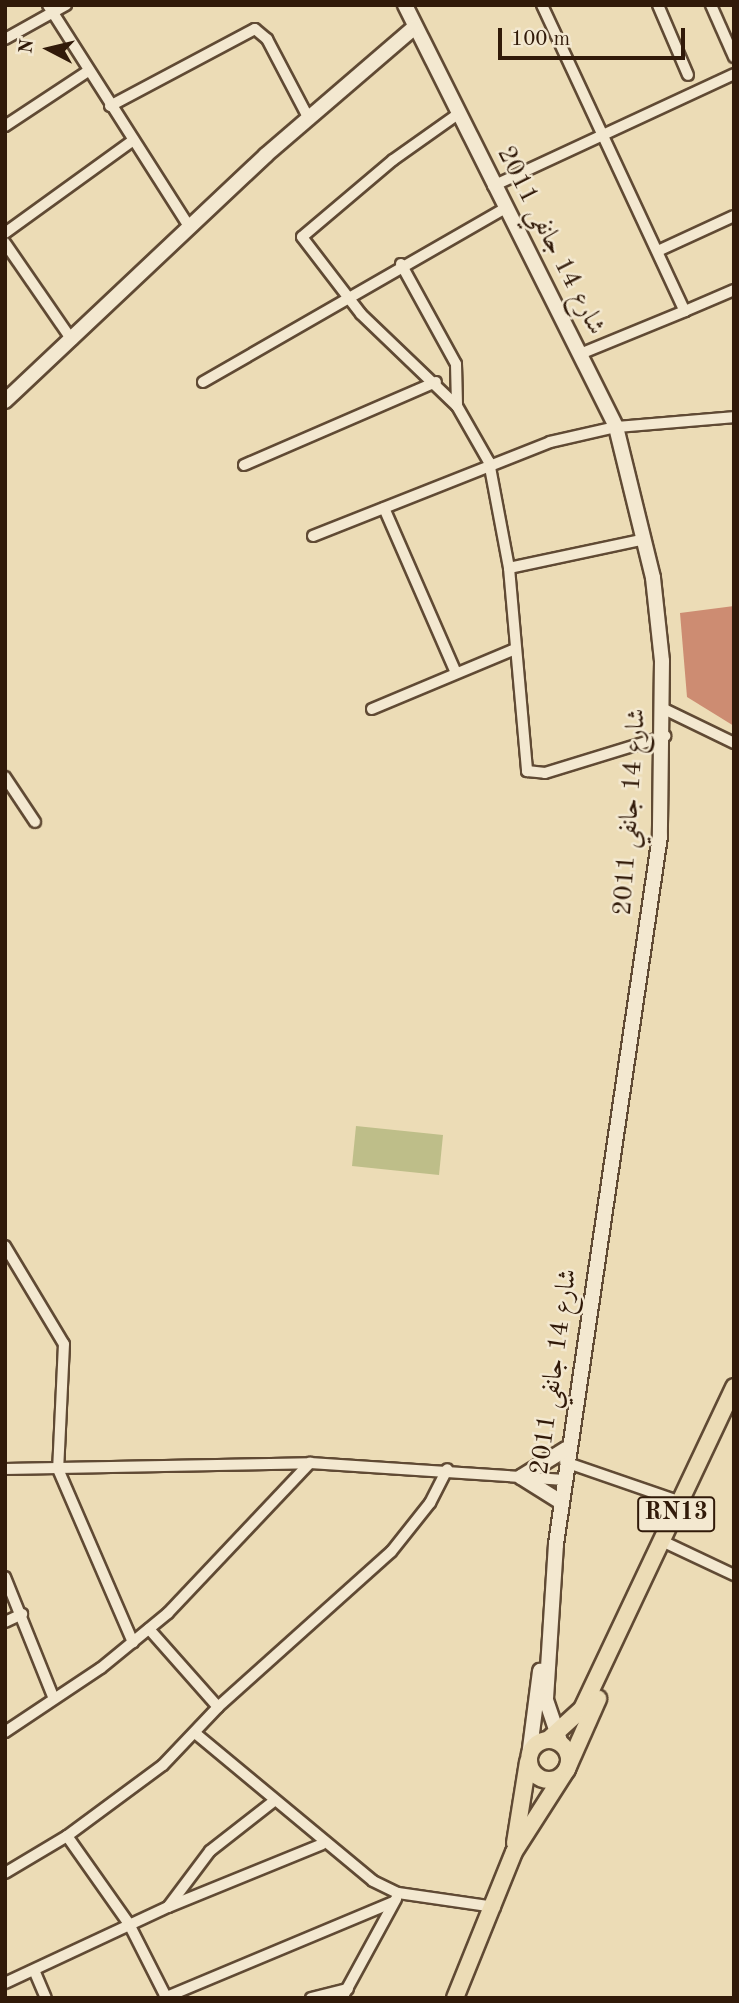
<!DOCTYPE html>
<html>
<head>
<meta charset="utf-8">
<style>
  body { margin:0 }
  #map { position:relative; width:739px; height:2003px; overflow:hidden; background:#ecdcb6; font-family:"Old Standard TT",Amiri,serif }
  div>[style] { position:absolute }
  .green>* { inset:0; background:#bebe89 }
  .building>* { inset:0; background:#cd8c72 }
  .roads { filter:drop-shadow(2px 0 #604a34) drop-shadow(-2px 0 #604a34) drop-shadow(0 2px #604a34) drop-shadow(0 -2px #604a34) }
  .street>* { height:10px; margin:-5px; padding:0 5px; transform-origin:5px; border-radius:5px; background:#f3e8d0 }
  .secondary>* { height:14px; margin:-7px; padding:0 7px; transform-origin:7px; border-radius:7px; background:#f3e8d0 }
  .primary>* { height:16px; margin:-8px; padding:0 8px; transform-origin:8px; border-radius:8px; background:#ecdcb6 }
  .primary>.ring { margin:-8px; padding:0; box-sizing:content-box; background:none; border:16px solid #ecdcb6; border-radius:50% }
  span { translate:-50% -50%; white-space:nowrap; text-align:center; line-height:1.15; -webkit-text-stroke:5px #f3e8d0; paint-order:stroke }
  .shield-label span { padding:2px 5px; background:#f3e8d0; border:2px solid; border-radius:5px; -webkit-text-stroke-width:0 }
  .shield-label { font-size:24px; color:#311a09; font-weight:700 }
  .street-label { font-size:26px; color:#311a09 }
  .frame { position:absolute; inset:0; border:7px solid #311a09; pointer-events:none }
  .north { position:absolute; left:14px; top:14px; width:70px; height:70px; -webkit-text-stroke:5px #f3e8d0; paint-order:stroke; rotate:277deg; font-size:19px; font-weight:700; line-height:28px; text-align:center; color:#311a09 }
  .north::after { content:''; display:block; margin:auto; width:24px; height:32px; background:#311a09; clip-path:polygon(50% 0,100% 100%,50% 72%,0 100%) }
  .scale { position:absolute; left:498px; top:28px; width:187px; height:32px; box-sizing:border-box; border:4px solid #311a09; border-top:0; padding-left:9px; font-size:21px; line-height:24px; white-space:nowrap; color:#311a09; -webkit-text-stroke:5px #f3e8d0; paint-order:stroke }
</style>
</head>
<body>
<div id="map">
  <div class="green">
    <i style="clip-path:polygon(356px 1126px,443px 1135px,439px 1175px,352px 1166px)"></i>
  </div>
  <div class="building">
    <i style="clip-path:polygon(734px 606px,734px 726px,687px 697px,680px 613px)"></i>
  </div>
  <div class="roads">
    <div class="street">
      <i style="left:48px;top:5px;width:262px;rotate:57.5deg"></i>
      <i style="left:542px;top:5px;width:338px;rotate:65deg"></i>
      <i style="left:685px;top:311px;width:113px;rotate:157.7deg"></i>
      <i style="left:658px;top:5px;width:76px;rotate:66.8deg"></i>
      <i style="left:711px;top:5px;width:57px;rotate:66.1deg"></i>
      <i style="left:5px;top:39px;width:70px;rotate:-29.1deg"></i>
      <i style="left:110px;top:106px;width:164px;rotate:-28deg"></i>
      <i style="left:255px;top:29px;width:16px;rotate:40deg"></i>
      <i style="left:267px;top:39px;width:88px;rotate:62.3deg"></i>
      <i style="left:458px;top:114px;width:80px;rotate:144.7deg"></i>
      <i style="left:393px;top:160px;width:119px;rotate:139.8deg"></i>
      <i style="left:302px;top:237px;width:97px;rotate:52.5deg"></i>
      <i style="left:361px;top:314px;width:133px;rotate:43.8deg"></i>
      <i style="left:457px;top:406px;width:64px;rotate:60.3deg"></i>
      <i style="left:489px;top:462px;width:108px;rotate:79.3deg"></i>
      <i style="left:509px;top:568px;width:204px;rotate:84.9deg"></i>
      <i style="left:527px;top:771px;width:18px;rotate:6deg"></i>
      <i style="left:545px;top:773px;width:126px;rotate:-17.1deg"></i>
      <i style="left:5px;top:126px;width:100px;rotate:-33.5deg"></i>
      <i style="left:493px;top:186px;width:266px;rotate:-24.9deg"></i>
      <i style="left:5px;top:233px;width:157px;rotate:-35.9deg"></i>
      <i style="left:5px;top:243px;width:118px;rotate:55.4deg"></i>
      <i style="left:660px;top:250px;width:81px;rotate:-24.7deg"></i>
      <i style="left:401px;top:264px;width:114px;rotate:61.2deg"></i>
      <i style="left:456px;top:364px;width:42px;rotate:88.6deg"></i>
      <i style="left:685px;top:311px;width:53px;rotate:-23.2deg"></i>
      <i style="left:203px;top:382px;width:347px;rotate:-29.9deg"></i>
      <i style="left:244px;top:465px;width:209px;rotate:-23.4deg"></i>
      <i style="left:384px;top:508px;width:180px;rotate:66.4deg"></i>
      <i style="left:313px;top:536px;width:255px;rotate:-21.6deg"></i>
      <i style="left:550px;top:442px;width:68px;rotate:-12.8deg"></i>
      <i style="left:616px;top:427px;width:118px;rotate:-4.8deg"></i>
      <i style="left:509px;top:568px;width:139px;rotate:-12deg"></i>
      <i style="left:372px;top:709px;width:153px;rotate:-22.7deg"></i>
      <i style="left:664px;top:709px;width:78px;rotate:25.9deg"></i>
      <i style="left:5px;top:777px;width:54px;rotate:56.3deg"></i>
      <i style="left:5px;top:1246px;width:114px;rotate:59deg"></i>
      <i style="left:64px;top:1344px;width:125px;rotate:92.7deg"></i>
      <i style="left:58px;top:1469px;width:189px;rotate:66.6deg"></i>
      <i style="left:565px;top:1462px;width:123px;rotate:19deg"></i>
      <i style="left:5px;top:1469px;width:305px;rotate:-1.1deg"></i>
      <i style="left:310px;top:1463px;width:255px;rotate:3.8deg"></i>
      <i style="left:662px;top:1541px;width:80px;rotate:25.3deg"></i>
      <i style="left:5px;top:1577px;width:131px;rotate:68.1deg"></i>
      <i style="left:5px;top:1622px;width:19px;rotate:-25deg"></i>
      <i style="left:149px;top:1629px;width:104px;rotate:48.5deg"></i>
      <i style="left:5px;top:1732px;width:115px;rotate:-33.7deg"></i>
      <i style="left:101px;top:1668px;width:87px;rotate:-39.4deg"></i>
      <i style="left:168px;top:1613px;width:207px;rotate:-46.6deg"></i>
      <i style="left:195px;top:1733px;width:231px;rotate:39.7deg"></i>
      <i style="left:373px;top:1881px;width:28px;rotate:26deg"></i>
      <i style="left:398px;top:1893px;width:98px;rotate:8.2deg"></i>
      <i style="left:67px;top:1836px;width:108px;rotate:54.8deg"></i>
      <i style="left:129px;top:1924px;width:82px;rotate:63.1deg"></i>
      <i style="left:5px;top:1873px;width:72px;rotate:-30.8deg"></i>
      <i style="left:67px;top:1836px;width:119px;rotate:-36.5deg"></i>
      <i style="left:163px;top:1765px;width:80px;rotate:-46.5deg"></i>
      <i style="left:218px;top:1707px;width:232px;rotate:-41.9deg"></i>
      <i style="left:391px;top:1552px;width:63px;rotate:-51.5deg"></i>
      <i style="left:430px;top:1503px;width:38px;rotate:-63deg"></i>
      <i style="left:168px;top:1907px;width:70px;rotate:-53.1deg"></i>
      <i style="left:210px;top:1851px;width:81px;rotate:-38deg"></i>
      <i style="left:34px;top:1970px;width:30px;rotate:67deg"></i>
      <i style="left:5px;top:1983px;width:180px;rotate:-25deg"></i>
      <i style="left:168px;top:1907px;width:166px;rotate:-22.2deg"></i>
      <i style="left:164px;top:1998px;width:249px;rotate:-22.7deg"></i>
      <i style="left:311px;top:1998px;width:38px;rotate:-14deg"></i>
      <i style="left:342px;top:1998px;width:113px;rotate:-61.4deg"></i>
    </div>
    <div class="secondary">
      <i style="left:405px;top:5px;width:472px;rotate:63.4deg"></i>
      <i style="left:616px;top:427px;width:155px;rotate:76.2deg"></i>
      <i style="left:653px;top:578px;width:83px;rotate:83.8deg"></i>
      <i style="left:662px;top:661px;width:175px;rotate:90.7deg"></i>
      <i style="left:660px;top:836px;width:716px;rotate:98.36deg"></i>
      <i style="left:556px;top:1544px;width:156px;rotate:93.7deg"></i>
      <i style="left:546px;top:1700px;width:46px;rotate:71.2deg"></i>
      <i style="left:5px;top:401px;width:359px;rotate:-43.3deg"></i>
      <i style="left:266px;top:155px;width:196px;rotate:-40.7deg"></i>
      <i style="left:561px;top:1502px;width:47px;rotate:-148deg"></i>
      <i style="left:521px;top:1477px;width:53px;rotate:-31.9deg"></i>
      <i style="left:529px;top:1756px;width:86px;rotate:-82.6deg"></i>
    </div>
    <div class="primary">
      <i class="ring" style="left:529px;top:1740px;width:24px;height:24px"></i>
      <i style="left:548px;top:1740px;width:46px;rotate:-42.4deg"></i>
      <i style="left:582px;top:1709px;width:356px;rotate:-64.7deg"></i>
      <i style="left:515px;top:1843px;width:82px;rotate:-80.9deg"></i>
      <i style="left:455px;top:1998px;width:157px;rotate:-68deg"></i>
      <i style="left:514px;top:1852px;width:98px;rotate:-57.4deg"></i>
      <i style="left:567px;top:1769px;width:77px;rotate:-66.1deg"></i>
    </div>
  </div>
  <div class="shield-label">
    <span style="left:676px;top:1514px">RN13</span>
  </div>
  <div class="street-label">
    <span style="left:550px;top:241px;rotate:63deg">شارع 14 جانفي 2011</span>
    <span style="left:631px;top:812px;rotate:-86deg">شارع 14 جانفي 2011</span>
    <span style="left:555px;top:1372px;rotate:-82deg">شارع 14 جانفي 2011</span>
  </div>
  <div class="frame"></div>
  <div class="north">N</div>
  <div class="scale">100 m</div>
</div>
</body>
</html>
